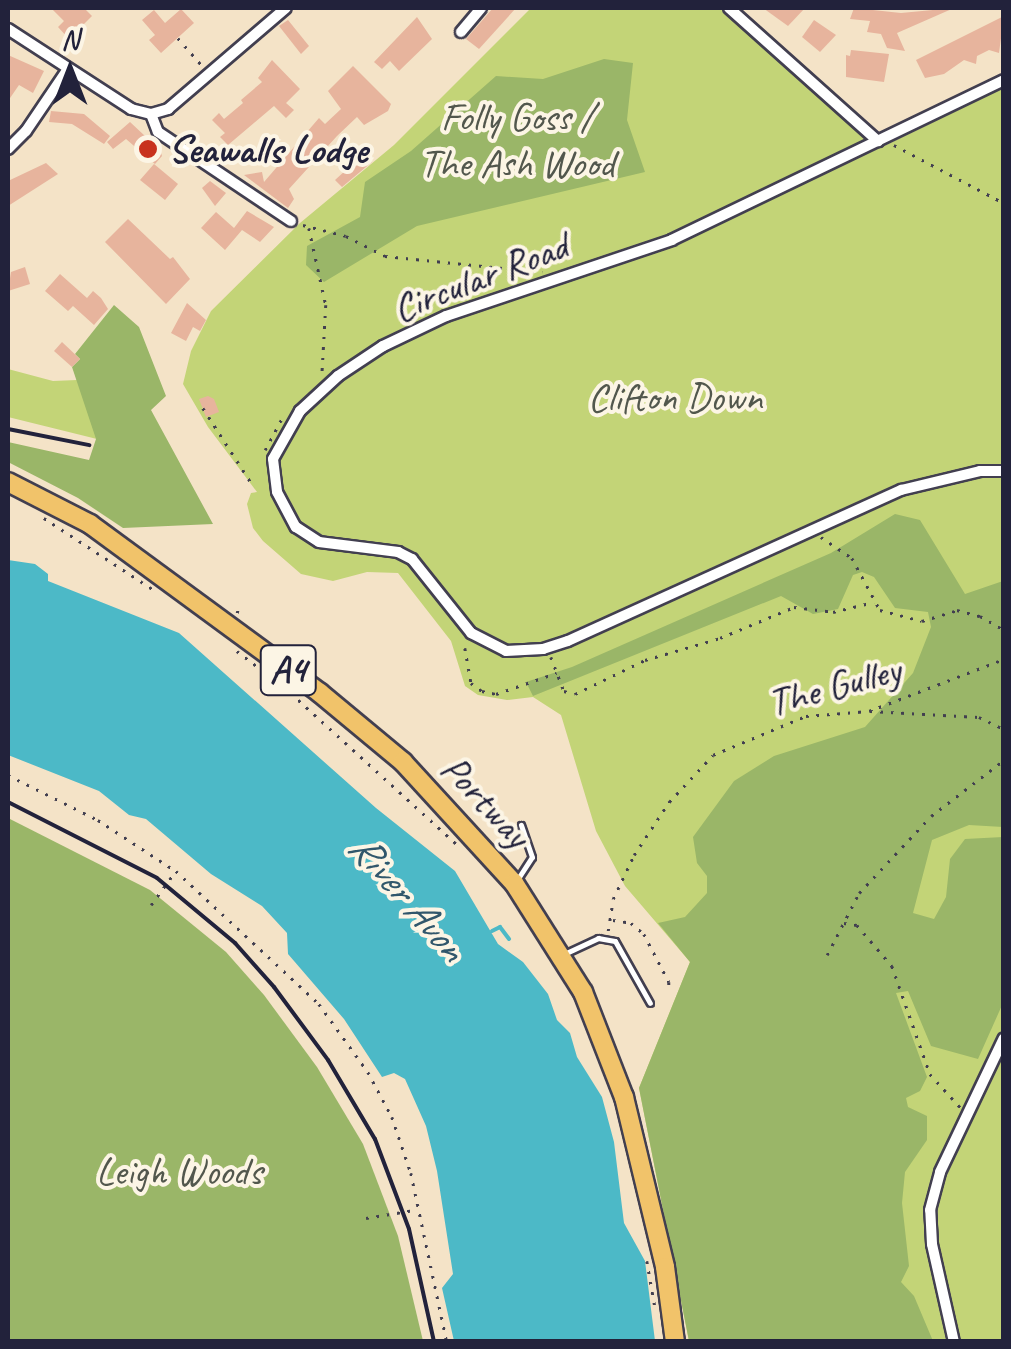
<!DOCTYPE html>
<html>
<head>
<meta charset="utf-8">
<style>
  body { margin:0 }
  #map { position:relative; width:1011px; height:1349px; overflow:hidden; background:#f4e3c7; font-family:Caveat,sans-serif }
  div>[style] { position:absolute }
  .green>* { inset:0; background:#c3d477 }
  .forest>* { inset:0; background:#9ab668 }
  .water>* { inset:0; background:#4cb9c7 }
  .stream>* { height:4px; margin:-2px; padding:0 2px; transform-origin:2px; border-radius:2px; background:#4cb9c7 }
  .building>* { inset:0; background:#e7b49d }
  .path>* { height:2.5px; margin-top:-1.25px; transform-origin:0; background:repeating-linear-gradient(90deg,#423f50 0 2.5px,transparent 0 10.5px) }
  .roads { filter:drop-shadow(2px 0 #423f50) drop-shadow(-2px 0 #423f50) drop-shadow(0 2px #423f50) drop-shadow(0 -2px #423f50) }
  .lane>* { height:5px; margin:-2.5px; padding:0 2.5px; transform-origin:2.5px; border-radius:2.5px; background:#fff }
  .street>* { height:10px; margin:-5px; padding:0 5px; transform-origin:5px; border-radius:5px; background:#fff }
  .highway>* { height:18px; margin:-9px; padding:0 9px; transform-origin:9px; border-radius:9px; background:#f1c36a }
  .rail>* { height:4px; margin:-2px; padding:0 2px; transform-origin:2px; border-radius:2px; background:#22223b }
  .dots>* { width:28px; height:28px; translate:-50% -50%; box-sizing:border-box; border:5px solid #fcf5e5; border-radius:50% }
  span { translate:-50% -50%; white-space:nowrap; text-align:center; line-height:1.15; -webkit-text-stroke:8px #fcf5e5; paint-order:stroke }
  .shield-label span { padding:2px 8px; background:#fcf5e5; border:2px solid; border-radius:8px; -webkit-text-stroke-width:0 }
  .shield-label { font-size:38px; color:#22223b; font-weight:700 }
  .park-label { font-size:40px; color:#52574d }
  .poi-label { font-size:40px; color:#22223b; font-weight:700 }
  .left { translate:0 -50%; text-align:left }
  .street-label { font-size:40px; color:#22223b }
  .water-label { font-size:42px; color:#31576c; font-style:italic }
  .frame { position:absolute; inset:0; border:10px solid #22223b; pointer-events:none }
  .north { position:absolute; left:20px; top:20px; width:100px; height:100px; -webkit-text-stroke:8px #fcf5e5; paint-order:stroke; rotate:0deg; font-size:28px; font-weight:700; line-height:40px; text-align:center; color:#22223b }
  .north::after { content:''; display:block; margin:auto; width:35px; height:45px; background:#22223b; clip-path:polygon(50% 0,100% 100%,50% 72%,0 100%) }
</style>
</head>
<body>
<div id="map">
  <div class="green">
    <i style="clip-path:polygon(531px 8px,720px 8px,884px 146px,1003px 88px,1003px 1341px,689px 1341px,639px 1088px,690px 962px,625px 886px,596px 831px,561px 715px,533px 697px,507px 700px,478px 695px,465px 686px,451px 641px,398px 573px,367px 572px,333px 581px,301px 574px,263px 541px,253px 528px,247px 504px,251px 493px,257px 492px,208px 427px,183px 384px,191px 351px,211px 311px,300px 223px,394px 145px)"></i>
    <i style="clip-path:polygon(8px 369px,53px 381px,77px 380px,97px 439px,8px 417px)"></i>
  </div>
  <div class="forest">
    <i style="clip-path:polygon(604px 59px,633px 63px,627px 120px,645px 172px,417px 226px,324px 282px,306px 265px,307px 246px,360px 217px,365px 182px,411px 151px,496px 76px,543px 79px)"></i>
    <i style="clip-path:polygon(114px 305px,139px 327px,166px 396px,151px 410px,213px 524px,123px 528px,78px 498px,8px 462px,8px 442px,89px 460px,96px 439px,72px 367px,80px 359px,75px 354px)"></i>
    <i style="clip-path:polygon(895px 514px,920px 520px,965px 594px,1003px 581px,1003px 827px,969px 825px,932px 840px,913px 913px,934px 919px,946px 897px,950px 859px,965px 839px,1003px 837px,1003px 1003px,978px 1059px,931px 1046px,908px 991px,896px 993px,927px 1077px,920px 1091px,906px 1098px,908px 1107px,927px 1116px,927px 1140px,905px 1172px,902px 1203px,909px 1266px,901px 1282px,914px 1296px,933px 1341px,689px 1341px,639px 1088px,690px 962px,658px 923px,685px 917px,707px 893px,707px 876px,697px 863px,693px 837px,734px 781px,774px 756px,865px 727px,913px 673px,931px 627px,928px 612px,895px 608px,874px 577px,862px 572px,853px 575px,838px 609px,813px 614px,781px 596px,533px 696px,526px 682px,572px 667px,831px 553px)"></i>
    <i style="clip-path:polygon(8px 818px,150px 890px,226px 952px,264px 995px,317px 1067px,363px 1144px,398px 1236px,423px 1341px,8px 1341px)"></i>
  </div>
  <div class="water">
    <i style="clip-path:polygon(8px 560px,35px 564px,48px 574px,48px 581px,179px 633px,376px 808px,455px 871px,498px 944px,523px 962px,548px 994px,557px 1020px,570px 1033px,577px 1057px,602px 1097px,614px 1142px,624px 1223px,645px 1261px,655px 1341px,454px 1341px,442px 1288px,453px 1274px,437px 1171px,426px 1126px,405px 1079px,394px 1073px,382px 1077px,344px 1019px,288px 954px,287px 933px,262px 906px,211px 874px,146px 819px,129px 815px,99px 791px,8px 755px)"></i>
  </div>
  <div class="stream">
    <i style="left:492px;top:931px;width:9px;rotate:-27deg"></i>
    <i style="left:500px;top:927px;width:15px;rotate:53deg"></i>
  </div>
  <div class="building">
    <i style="clip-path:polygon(51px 8px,84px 8px,92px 16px,69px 39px,58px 27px,64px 21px)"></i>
    <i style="clip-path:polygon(493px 8px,516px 8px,479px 49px,466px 39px)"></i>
    <i style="clip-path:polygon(763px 8px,805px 8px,788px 26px)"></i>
    <i style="clip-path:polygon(854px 8px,901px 13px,954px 8px,897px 33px,905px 51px,887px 48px,881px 34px,867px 32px,870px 21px,850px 19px)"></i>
    <i style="clip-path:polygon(181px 9px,194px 23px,161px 53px,149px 40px,155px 35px,142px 20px,154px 10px,165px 23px)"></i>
    <i style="clip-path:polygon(1004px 16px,999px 53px,989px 50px,977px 56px,976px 64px,964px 60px,944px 74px,925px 78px,916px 60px)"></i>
    <i style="clip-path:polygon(417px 17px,432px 39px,399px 71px,390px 61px,382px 69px,374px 62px)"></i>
    <i style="clip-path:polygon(288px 20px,309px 46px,301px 54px,279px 26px)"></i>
    <i style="clip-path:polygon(814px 20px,836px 35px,820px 52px,802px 37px)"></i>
    <i style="clip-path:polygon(851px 50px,889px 54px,884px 82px,846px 77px,846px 55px,850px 56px)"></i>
    <i style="clip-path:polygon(8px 55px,44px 71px,33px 93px,19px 85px,8px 101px)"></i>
    <i style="clip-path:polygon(272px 60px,300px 89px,286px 103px,294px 110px,286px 118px,274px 106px,228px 145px,220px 137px,225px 133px,212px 120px,219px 113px,224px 119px,243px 103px,241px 100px,262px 82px,258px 78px)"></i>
    <i style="clip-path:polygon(353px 66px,391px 104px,388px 111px,364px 125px,357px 117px,337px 136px,289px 189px,294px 199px,288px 208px,244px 175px,262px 172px,264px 182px,319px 118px,325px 124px,341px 109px,328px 91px)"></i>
    <i style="clip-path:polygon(51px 111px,84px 114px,110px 136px,104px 144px,72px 124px,49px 122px)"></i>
    <i style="clip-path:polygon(130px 122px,160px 150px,162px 156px,155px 164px,126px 139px,113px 149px,107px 142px)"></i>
    <i style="clip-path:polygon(356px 144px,372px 162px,342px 187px,335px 180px,357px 160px,348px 151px)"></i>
    <i style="clip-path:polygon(46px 163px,58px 174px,8px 206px,8px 181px)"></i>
    <i style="clip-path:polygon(154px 164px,178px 184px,165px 200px,140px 180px)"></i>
    <i style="clip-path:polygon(210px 181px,226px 193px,215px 206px,202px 188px)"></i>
    <i style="clip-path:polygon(247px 211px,274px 227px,260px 242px,242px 230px,225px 250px,201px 228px,216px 212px,234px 228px)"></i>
    <i style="clip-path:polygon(128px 219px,170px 259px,173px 257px,190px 279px,166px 304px,105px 242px)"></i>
    <i style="clip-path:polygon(25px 267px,30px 284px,8px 291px,11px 272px)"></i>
    <i style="clip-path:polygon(60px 274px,87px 298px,93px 291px,101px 298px,108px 309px,94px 325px,73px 306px,68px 311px,45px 291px)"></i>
    <i style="clip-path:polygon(187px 303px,206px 320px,200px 331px,193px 327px,186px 341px,171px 333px)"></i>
    <i style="clip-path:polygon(62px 342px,80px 359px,72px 367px,54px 351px)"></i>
    <i style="clip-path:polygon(208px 396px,214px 399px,219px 412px,206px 417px,199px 399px)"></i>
  </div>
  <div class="path">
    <i style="left:178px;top:38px;width:38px;rotate:49deg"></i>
    <i style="left:894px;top:145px;width:124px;rotate:27.8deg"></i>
    <i style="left:303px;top:225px;width:44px;rotate:14.3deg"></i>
    <i style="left:346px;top:236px;width:44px;rotate:27.1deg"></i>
    <i style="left:385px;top:256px;width:158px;rotate:5.8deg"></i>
    <i style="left:309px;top:228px;width:79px;rotate:77.6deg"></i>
    <i style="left:326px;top:305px;width:71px;rotate:93.2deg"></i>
    <i style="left:203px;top:408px;width:94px;rotate:57.2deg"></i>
    <i style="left:265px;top:450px;width:36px;rotate:-62deg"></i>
    <i style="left:44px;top:518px;width:131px;rotate:33.2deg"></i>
    <i style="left:821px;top:537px;width:37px;rotate:34deg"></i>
    <i style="left:852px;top:558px;width:59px;rotate:61.7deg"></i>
    <i style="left:880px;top:610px;width:43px;rotate:14.7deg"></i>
    <i style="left:922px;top:621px;width:37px;rotate:-17deg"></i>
    <i style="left:957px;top:610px;width:24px;rotate:15deg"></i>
    <i style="left:980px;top:616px;width:28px;rotate:30deg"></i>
    <i style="left:237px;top:613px;width:9px;rotate:-77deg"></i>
    <i style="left:465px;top:648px;width:36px;rotate:80deg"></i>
    <i style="left:471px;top:683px;width:14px;rotate:36deg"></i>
    <i style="left:482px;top:691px;width:14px;rotate:12deg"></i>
    <i style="left:496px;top:694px;width:64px;rotate:-19.3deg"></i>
    <i style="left:237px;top:651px;width:58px;rotate:37.3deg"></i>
    <i style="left:283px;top:686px;width:239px;rotate:42.3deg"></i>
    <i style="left:551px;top:657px;width:36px;rotate:69deg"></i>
    <i style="left:564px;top:691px;width:11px;rotate:15deg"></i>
    <i style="left:575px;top:694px;width:78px;rotate:-25.9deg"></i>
    <i style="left:645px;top:660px;width:78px;rotate:-16.3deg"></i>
    <i style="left:720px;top:638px;width:80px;rotate:-22.7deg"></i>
    <i style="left:794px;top:607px;width:39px;rotate:7deg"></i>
    <i style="left:833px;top:612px;width:42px;rotate:-13.7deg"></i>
    <i style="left:870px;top:711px;width:109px;rotate:3.2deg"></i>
    <i style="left:979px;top:717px;width:28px;rotate:26deg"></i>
    <i style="left:8px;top:775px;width:101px;rotate:26.6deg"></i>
    <i style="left:98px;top:820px;width:93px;rotate:33.2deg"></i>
    <i style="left:176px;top:871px;width:195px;rotate:42.9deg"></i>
    <i style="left:319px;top:1004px;width:84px;rotate:54.2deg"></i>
    <i style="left:368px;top:1072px;width:51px;rotate:61.9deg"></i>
    <i style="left:392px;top:1117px;width:59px;rotate:71.3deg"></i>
    <i style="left:411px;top:1173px;width:173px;rotate:78deg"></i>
    <i style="left:151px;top:905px;width:41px;rotate:-54deg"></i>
    <i style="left:613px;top:920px;width:18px;rotate:9deg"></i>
    <i style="left:631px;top:923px;width:17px;rotate:40deg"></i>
    <i style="left:644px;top:934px;width:54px;rotate:62.5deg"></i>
    <i style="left:669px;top:982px;width:10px;rotate:90deg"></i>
    <i style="left:844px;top:923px;width:13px;rotate:9deg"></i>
    <i style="left:857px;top:925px;width:54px;rotate:49.5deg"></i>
    <i style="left:892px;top:966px;width:114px;rotate:70.6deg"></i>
    <i style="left:930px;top:1074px;width:46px;rotate:47.6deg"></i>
    <i style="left:608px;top:931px;width:32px;rotate:-81deg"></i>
    <i style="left:613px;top:899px;width:49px;rotate:-64.5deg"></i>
    <i style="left:634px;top:855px;width:64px;rotate:-56.6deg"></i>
    <i style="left:669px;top:802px;width:64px;rotate:-46.9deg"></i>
    <i style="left:713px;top:755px;width:101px;rotate:-22.8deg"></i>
    <i style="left:806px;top:716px;width:63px;rotate:-4.5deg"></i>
    <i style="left:869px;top:711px;width:145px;rotate:-21.1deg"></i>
    <i style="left:827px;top:955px;width:70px;rotate:-62.7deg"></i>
    <i style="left:859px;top:893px;width:105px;rotate:-46.9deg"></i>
    <i style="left:931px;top:816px;width:92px;rotate:-37.5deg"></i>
    <i style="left:366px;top:1218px;width:49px;rotate:-9.5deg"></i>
    <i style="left:647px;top:1261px;width:47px;rotate:80.1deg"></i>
  </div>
  <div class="roads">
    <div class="lane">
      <i style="left:517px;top:880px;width:27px;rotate:-57deg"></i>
      <i style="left:532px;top:857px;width:34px;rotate:-109deg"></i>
      <i style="left:564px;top:954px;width:38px;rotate:-25deg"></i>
      <i style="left:598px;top:938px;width:17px;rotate:10deg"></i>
      <i style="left:615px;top:941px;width:71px;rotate:60.6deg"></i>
    </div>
    <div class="street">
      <i style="left:729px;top:8px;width:200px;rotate:41.8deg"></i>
      <i style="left:8px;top:29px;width:147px;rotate:33deg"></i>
      <i style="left:131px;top:109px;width:21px;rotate:14deg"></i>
      <i style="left:151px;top:114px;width:18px;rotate:-16deg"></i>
      <i style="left:168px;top:109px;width:155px;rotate:-40.6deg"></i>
      <i style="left:461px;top:32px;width:31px;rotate:-50deg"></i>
      <i style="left:1004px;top:80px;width:369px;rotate:154.3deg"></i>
      <i style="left:672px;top:240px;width:238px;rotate:161.4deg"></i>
      <i style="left:446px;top:316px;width:70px;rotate:154.5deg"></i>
      <i style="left:383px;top:346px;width:54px;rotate:146.3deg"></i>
      <i style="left:338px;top:376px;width:52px;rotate:137.4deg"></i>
      <i style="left:300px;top:411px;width:55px;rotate:119.4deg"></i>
      <i style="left:273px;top:459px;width:33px;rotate:83deg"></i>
      <i style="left:277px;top:492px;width:40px;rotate:62deg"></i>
      <i style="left:296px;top:527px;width:27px;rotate:33deg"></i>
      <i style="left:319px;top:542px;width:80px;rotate:7.2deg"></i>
      <i style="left:398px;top:552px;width:16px;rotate:27deg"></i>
      <i style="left:412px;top:559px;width:95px;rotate:51.4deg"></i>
      <i style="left:471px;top:633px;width:39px;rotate:27deg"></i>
      <i style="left:506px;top:651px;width:37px;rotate:-3deg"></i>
      <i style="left:543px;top:649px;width:26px;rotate:-18deg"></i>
      <i style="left:568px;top:641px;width:366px;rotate:-24.4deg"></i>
      <i style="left:901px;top:490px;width:81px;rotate:-13.5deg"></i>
      <i style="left:980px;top:471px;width:24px"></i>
      <i style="left:151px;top:114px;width:19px;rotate:69deg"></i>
      <i style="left:158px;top:132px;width:160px;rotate:33.8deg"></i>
      <i style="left:8px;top:149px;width:25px;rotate:-45deg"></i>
      <i style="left:26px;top:131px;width:75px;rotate:-55.9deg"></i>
      <i style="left:954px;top:1342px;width:100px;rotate:-102.7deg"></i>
      <i style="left:932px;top:1244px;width:34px;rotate:-93deg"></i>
      <i style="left:930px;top:1210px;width:39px;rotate:-75deg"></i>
      <i style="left:940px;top:1172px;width:148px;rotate:-64.5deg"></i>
    </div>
    <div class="highway">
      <i style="left:8px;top:482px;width:92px;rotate:27.1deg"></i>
      <i style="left:90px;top:524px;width:285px;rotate:36.3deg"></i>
      <i style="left:320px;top:693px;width:108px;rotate:39.7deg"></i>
      <i style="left:403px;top:762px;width:164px;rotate:47.5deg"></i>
      <i style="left:514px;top:883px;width:129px;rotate:57.7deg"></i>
      <i style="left:583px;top:992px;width:113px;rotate:68.7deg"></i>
      <i style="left:624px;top:1097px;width:175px;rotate:76.4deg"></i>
      <i style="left:665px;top:1267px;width:76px;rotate:82.4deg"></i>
    </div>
  </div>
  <div class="rail">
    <i style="left:8px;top:429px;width:83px;rotate:11.2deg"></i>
    <i style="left:8px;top:802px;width:167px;rotate:27deg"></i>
    <i style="left:157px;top:878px;width:102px;rotate:39.8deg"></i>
    <i style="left:235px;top:943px;width:59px;rotate:48.4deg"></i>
    <i style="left:274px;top:987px;width:91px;rotate:53.5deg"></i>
    <i style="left:328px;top:1060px;width:92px;rotate:59.3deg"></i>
    <i style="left:375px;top:1139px;width:96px;rotate:69.3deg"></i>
    <i style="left:409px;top:1229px;width:116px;rotate:77.5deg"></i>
  </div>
  <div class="dots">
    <i style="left:148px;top:149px;background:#c8321e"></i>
  </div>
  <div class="shield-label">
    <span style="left:288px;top:670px">A4</span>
  </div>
  <div class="park-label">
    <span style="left:517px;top:140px">Folly Goss /<br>The Ash Wood</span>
    <span style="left:675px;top:397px">Clifton Down</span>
    <span style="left:179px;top:1171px">Leigh Woods</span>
  </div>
  <div class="poi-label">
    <span class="left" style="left:168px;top:149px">Seawalls Lodge</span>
  </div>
  <div class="street-label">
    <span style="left:480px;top:277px;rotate:-21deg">Circular Road</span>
    <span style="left:834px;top:686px;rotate:-15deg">The Gulley</span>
    <span style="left:486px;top:801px;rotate:47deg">Portway</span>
  </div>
  <div class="water-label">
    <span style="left:407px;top:897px;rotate:49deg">River Avon</span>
  </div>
  <div class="frame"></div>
  <div class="north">N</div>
</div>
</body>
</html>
